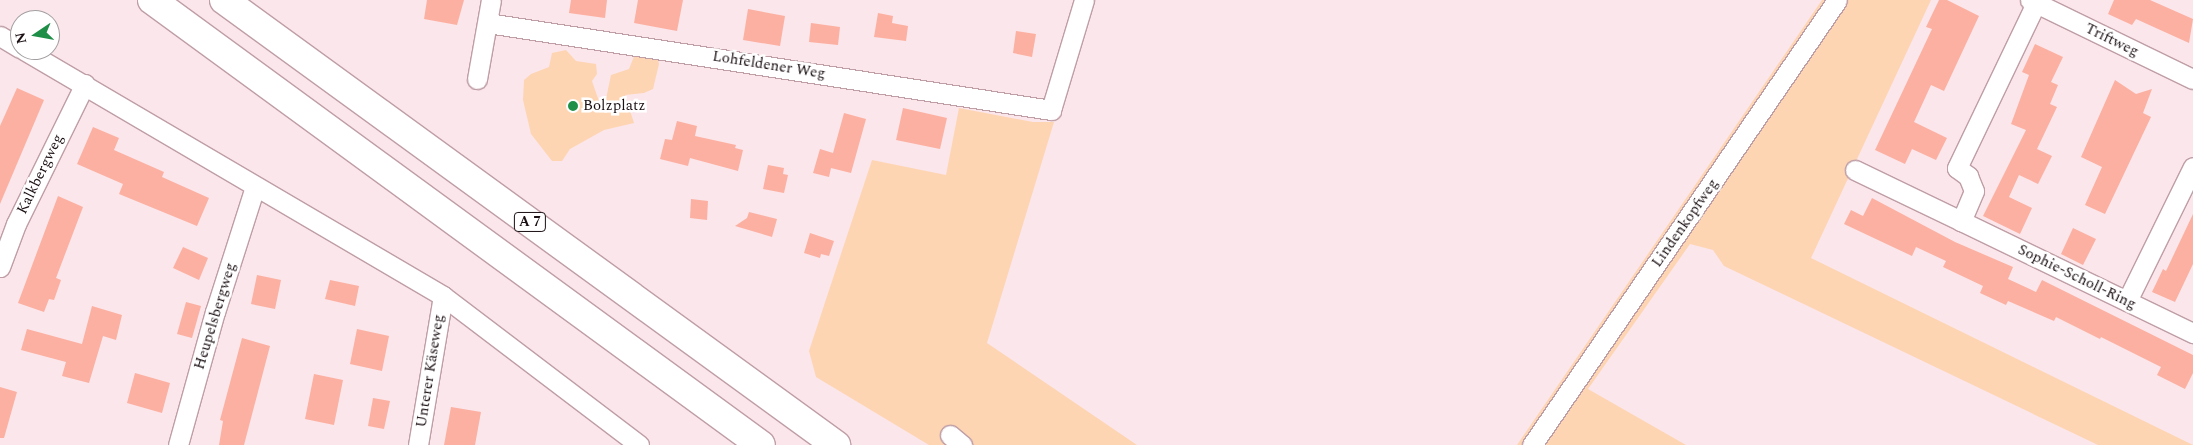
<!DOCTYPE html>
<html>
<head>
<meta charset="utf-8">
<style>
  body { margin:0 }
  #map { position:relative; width:2193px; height:445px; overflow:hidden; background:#fbe6eb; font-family:Spectral,serif }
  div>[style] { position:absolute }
  .green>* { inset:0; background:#fed5b2 }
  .building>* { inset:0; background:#fcb0a1 }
  .roads { filter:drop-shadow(1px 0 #bf9ea6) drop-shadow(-1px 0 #bf9ea6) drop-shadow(0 1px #bf9ea6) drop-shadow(0 -1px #bf9ea6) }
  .minor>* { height:19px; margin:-9.5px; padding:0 9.5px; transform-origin:9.5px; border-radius:9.5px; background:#fff }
  .highway>* { height:28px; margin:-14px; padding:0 14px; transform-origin:14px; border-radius:14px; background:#fff }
  .dots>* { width:14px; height:14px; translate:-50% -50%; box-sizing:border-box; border:2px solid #fff; border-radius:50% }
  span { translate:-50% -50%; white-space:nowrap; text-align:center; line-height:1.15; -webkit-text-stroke:5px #fff; paint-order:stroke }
  .shield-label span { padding:1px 4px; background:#fff; border:1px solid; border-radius:4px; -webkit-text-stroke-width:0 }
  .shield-label { font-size:14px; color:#1a0f12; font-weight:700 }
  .street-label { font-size:15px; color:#1a0f12 }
  .poi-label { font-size:15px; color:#1a0f12 }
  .left { translate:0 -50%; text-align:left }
  .north { position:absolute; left:10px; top:10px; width:50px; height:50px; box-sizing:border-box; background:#fff; border:1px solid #a39fa0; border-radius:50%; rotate:258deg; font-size:14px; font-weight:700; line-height:20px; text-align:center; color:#1a0f12 }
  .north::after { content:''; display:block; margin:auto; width:18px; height:22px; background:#1f8f48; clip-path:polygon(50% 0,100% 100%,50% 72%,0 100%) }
</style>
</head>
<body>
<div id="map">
  <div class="green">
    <i style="clip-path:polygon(1822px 0,1931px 0,1811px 258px,2193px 445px,2098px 445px,1724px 266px,1713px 250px,1690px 244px,1588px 389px,1686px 445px,1517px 445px)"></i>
    <i style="clip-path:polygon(566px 50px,576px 61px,596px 64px,597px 74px,592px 81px,603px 113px,611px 75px,629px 69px,635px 54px,658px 59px,659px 64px,653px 89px,644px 93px,625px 95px,634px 123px,604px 130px,570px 149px,562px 161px,552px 161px,531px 134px,523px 100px,524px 80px,531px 74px,549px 67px,552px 53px)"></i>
    <i style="clip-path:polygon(959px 108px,1033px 122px,1054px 122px,987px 343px,1137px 445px,929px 445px,816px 377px,809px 351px,872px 160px,946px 175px)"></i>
  </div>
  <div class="building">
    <i style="clip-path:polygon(427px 0,464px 0,457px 25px,424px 19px)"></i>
    <i style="clip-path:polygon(571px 0,607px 0,605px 18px,569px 13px)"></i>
    <i style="clip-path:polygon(638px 0,683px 0,677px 31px,634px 23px)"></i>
    <i style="clip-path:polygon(1939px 0,1947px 0,1979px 16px,1944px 91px,1931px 85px,1914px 122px,1947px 138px,1936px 160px,1912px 149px,1905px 164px,1875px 150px,1932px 29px,1926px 27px)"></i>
    <i style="clip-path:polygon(2114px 0,2150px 0,2193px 19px,2189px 43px,2136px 19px,2132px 25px,2108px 14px)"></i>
    <i style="clip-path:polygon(748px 9px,785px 16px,780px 46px,743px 40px)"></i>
    <i style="clip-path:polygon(878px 13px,893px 16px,892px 23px,908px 26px,906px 41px,874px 37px)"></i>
    <i style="clip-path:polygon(811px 23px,840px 27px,838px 45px,809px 42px)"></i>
    <i style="clip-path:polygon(1016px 31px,1036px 34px,1032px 57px,1013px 53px)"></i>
    <i style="clip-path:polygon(2035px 44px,2063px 57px,2051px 82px,2058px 85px,2050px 104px,2057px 107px,2037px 149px,2052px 156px,2038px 184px,2019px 175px,2009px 197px,2032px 208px,2020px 234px,1983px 216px,2026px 130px,2011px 124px,2029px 75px,2022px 72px)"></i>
    <i style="clip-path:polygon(2115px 80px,2136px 94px,2152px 89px,2143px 113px,2151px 117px,2105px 214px,2085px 205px,2102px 167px,2081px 157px)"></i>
    <i style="clip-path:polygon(17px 88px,44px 100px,0 204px,0 126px)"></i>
    <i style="clip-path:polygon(903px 108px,947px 118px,940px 149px,896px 140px)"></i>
    <i style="clip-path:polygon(844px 113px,866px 119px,851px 173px,831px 168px,829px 177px,813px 173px,820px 149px,833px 153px)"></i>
    <i style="clip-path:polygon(677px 121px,697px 126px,695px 136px,736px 145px,735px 148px,743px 150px,738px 171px,690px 158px,688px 166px,660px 159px,665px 139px,672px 140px)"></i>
    <i style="clip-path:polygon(93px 127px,119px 138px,114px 150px,164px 172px,162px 177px,209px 198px,197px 226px,119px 194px,123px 184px,77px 164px)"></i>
    <i style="clip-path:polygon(768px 165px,784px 168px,783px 174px,788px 175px,784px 193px,763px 189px)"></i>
    <i style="clip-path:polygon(58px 196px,83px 207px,56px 278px,61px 280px,54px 300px,49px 299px,44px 312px,18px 303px)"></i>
    <i style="clip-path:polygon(1872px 198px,1955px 242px,2013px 267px,2008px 279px,2036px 292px,2042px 280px,2193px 355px,2193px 373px,2185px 389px,2157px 375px,2161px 367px,2101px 337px,2100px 339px,2056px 317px,2054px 321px,2008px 301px,2006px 305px,1980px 293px,1983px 286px,1943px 267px,1946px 261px,1916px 247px,1912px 256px,1844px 224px,1851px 210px,1863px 216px)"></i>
    <i style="clip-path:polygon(691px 199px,708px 201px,707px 220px,690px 218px)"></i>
    <i style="clip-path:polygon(749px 212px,777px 219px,772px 237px,735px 226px,747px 218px)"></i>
    <i style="clip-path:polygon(2193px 214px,2193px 264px,2175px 302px,2152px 292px,2163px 269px,2166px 271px)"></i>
    <i style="clip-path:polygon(2073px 228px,2096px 239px,2083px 265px,2061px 254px)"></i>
    <i style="clip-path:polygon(810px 233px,834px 241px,829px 256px,821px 254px,820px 258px,804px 253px)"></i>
    <i style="clip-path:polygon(183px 247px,208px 258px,199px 280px,173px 268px)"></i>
    <i style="clip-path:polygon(257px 275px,281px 280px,275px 309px,251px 304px)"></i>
    <i style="clip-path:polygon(330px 280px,359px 286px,355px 306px,325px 299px)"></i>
    <i style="clip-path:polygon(186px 302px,201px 306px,192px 338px,177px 334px)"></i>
    <i style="clip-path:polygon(92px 306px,122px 315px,116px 340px,103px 336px,89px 383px,62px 376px,66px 362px,21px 350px,27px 329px,82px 344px)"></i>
    <i style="clip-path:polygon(357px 329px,389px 336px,382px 371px,350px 364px)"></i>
    <i style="clip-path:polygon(242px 338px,270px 346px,244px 445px,219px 445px,223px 421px,220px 420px)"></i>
    <i style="clip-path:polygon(135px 373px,170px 383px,162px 413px,127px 403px)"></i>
    <i style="clip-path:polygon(314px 374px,343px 380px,334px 425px,305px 419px)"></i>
    <i style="clip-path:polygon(0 387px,17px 392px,4px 438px,0 438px)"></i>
    <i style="clip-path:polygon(373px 398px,390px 401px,384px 429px,368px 426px)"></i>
    <i style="clip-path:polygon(451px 407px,481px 412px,475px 445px,444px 445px)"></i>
  </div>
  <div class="roads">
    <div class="minor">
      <i style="left:2030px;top:0;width:181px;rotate:25.9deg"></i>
      <i style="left:2036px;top:3px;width:183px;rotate:115.6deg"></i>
      <i style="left:1957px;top:168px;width:14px;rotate:36deg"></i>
      <i style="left:1968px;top:176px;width:16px;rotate:68deg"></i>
      <i style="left:1974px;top:191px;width:33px;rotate:113deg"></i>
      <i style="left:1961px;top:221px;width:258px;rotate:25.8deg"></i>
      <i style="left:488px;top:23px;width:570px;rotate:8.78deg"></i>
      <i style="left:1051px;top:110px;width:115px;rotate:-73.3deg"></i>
      <i style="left:0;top:36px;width:23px;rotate:31deg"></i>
      <i style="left:24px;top:50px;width:486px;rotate:30.4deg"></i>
      <i style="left:443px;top:296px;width:246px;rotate:37.2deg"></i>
      <i style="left:477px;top:79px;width:80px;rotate:-80deg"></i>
      <i style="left:1855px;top:170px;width:118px;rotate:25.7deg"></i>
      <i style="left:0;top:267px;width:46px;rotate:-69.6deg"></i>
      <i style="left:16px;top:224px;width:156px;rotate:-63.8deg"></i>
      <i style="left:2127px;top:301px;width:149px;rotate:-63.8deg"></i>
      <i style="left:950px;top:435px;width:16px;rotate:40deg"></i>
      <i style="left:178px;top:445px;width:138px;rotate:-74.5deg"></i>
      <i style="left:215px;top:312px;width:131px;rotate:-72.3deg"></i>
      <i style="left:418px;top:445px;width:151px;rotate:-80.5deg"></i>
      <i style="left:1532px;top:445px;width:539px;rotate:-55.57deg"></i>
    </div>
    <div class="highway">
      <i style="left:152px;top:0;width:754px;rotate:36.16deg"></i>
      <i style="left:224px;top:0;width:757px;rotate:36.02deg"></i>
    </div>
  </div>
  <div class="dots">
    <i style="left:573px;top:106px;background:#1f8f48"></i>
  </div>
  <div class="shield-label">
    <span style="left:530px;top:222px">A 7</span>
  </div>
  <div class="street-label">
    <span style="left:2112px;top:40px;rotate:26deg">Triftweg</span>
    <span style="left:769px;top:65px;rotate:9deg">Lohfeldener Weg</span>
    <span style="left:40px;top:174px;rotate:-64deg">Kalkbergweg</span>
    <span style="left:1685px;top:223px;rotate:-55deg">Lindenkopfweg</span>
    <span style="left:2077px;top:277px;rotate:26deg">Sophie-Scholl-Ring</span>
    <span style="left:215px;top:316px;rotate:-73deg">Heupelsbergweg</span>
    <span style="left:430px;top:371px;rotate:-81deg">Unterer Käseweg</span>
  </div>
  <div class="poi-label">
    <span class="left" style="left:583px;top:106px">Bolzplatz</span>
  </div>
  <div class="north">N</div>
</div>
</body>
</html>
